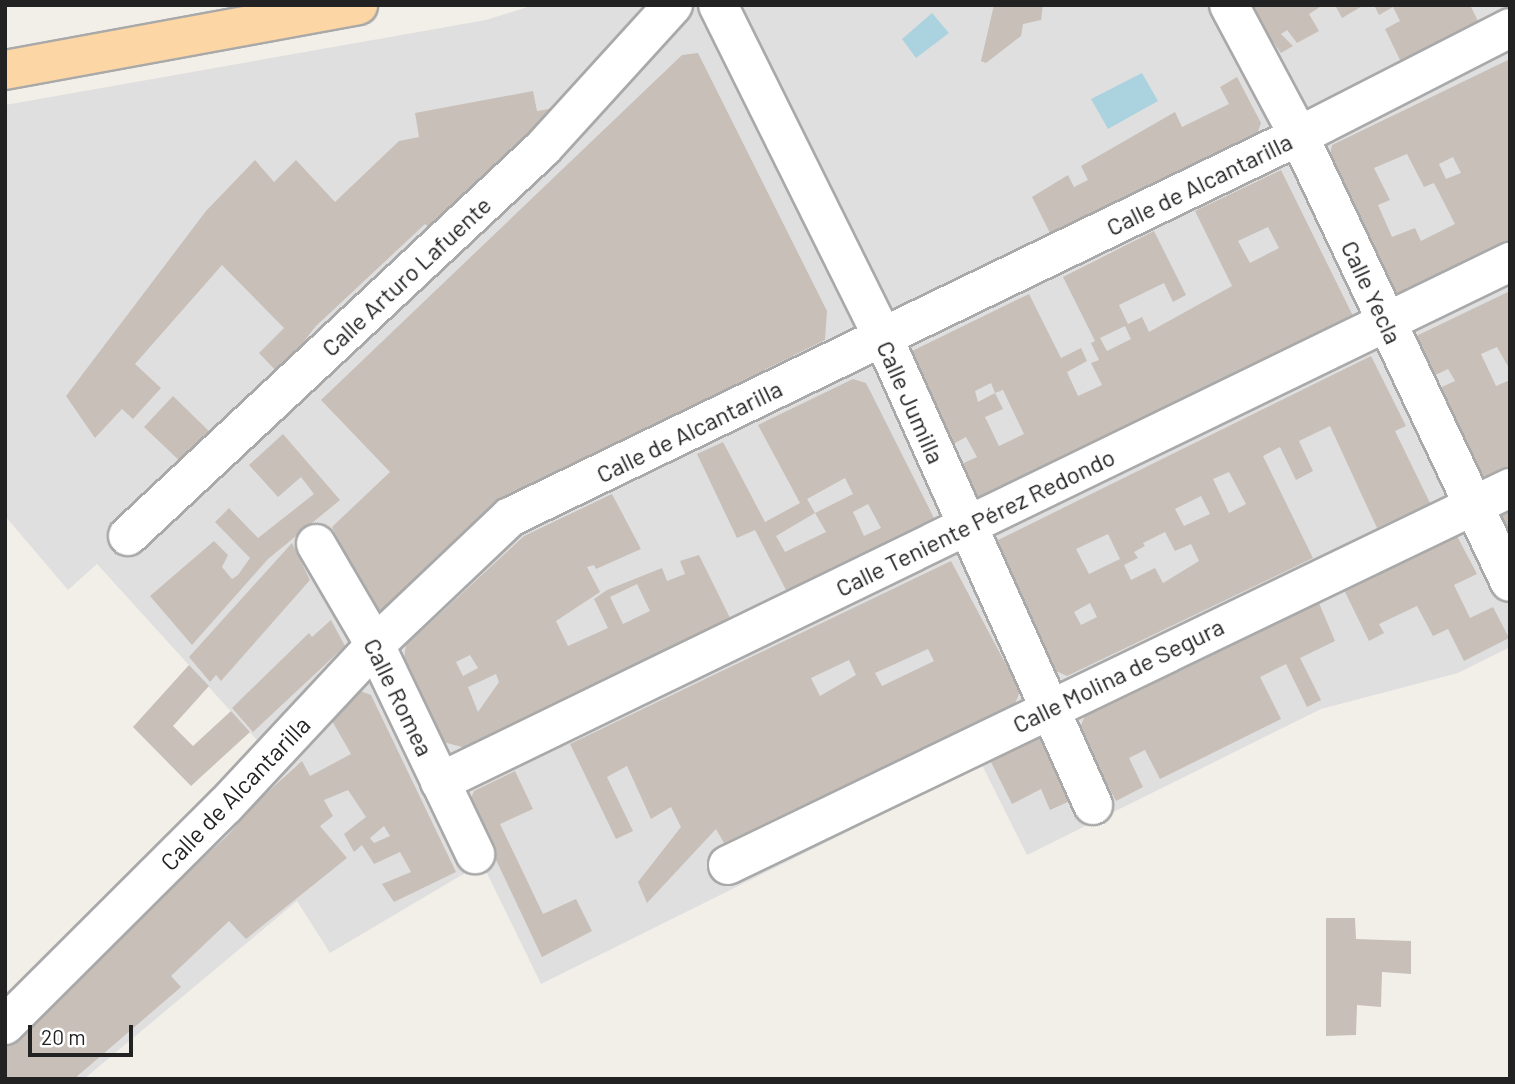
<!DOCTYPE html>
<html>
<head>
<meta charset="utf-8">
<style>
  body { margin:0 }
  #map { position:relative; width:1515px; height:1084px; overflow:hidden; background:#f2efe9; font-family:Barlow,sans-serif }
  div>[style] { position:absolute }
  .residential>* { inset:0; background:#e0dfdf }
  .water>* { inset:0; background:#aad3df }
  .building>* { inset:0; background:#c7bfb8 }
  .roads { filter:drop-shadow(2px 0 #a9a9a9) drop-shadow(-2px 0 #a9a9a9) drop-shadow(0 2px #a9a9a9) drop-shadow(0 -2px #a9a9a9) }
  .street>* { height:38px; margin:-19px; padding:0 19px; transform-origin:19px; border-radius:19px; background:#fff }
  .primary>* { height:38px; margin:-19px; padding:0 19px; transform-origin:19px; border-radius:19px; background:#fcd6a4 }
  span { translate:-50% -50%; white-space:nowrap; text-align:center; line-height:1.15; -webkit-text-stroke:5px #fff; paint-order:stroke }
  .street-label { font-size:24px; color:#222 }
  .frame { position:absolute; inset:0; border:7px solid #222; pointer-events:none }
  .scale { position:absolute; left:28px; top:1025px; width:105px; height:32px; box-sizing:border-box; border:4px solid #222; border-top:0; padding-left:9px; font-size:21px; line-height:24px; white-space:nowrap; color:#222; -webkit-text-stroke:5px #fff; paint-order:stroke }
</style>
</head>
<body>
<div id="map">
  <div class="residential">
    <i style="clip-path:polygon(534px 5px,1510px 5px,1510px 647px,1458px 673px,1321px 709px,1027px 855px,982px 765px,541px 984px,482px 863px,330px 953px,297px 901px,84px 1079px,5px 1079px,266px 750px,97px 564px,68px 590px,5px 516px,5px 105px,486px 20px)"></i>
  </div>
  <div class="water">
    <i style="clip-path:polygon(932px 13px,949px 33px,916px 58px,902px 39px)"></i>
    <i style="clip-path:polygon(1142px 73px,1158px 101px,1108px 129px,1091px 99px)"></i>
  </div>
  <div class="building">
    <i style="clip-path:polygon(994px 5px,1043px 5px,1041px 20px,1023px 24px,1021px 36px,986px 63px,981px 61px)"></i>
    <i style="clip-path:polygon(1254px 5px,1323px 5px,1309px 14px,1319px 31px,1297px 43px,1287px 30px,1281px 34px,1293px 46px,1281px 53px,1249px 8px)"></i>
    <i style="clip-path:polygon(1335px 5px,1364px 5px,1342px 18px)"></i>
    <i style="clip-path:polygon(1374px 5px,1470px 5px,1481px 27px,1402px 64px,1385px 29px,1400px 21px,1393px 7px,1379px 15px)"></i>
    <i style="clip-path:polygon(698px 53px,827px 311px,825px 340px,495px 503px,375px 617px,332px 527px,390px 472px,321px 400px,682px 55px)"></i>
    <i style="clip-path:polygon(evenodd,1510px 59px,1510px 243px,1396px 296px,1328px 164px,1332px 145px,1510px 59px,1407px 154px,1424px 187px,1434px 183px,1455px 224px,1421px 241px,1415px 228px,1392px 237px,1378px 205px,1390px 200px,1374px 168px,1407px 154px,1510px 59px,1453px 157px,1461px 173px,1446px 179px,1439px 164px,1453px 157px)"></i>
    <i style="clip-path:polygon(1237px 77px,1261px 123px,1256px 137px,1050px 233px,1032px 197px,1068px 175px,1074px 187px,1088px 180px,1081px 166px,1175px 112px,1182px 127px,1229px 104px,1220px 87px)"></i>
    <i style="clip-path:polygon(533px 91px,537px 111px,555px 108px,432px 230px,425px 224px,315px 327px,279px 374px,259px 353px,284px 328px,222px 265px,135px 364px,161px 388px,133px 419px,122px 409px,95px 438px,66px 396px,206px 211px,255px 160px,274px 182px,296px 160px,335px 202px,399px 141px,419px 137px,415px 113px)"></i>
    <i style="clip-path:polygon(evenodd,1281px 170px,1354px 318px,973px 504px,955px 467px,977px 457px,966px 437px,946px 448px,910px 352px,1029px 294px,1061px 358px,1081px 348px,1087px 361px,1067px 372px,1078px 396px,1102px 385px,1091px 363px,1099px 360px,1091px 343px,1095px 341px,1063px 277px,1154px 231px,1186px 295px,1173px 302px,1164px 283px,1119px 305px,1128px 324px,1142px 317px,1149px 332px,1232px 286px,1195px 211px,1281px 170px,1268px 227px,1279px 248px,1250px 263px,1238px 241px,1268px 227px,1281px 170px,1125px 326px,1131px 339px,1107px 351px,1100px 338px,1125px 326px,1281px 170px,991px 383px,995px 393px,1003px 390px,1024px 434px,999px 446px,985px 417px,1003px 409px,995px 393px,978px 402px,975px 391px,991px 383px)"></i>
    <i style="clip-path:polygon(1510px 291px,1510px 370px,1497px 347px,1481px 354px,1496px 386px,1510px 380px,1510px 466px,1484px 478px,1477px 475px,1435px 390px,1455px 381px,1448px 369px,1429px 378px,1410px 339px)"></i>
    <i style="clip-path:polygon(evenodd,1371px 356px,1406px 426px,1395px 431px,1430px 503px,1377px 528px,1330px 426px,1299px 441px,1313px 471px,1296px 480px,1280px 447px,1263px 456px,1313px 558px,1067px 676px,1056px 671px,992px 543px,1371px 356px,1229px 472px,1246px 504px,1229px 513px,1213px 479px,1229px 472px,1371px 356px,1201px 496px,1210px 514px,1184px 526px,1175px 509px,1201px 496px,1371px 356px,1165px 532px,1175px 551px,1191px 544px,1199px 561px,1163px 583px,1155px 568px,1131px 580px,1124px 565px,1138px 558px,1134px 552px,1145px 546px,1143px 543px,1165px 532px,1371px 356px,1108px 534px,1120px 559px,1089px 574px,1076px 549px,1108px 534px,1371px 356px,1090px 603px,1097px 617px,1081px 625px,1074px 612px,1090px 603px)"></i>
    <i style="clip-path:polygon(evenodd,853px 379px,866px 383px,936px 522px,788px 594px,755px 530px,737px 538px,697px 454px,723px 442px,765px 522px,800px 503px,758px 425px,853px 379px,845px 478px,853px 494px,815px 513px,807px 499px,845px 478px,853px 379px,868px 504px,881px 528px,864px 536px,853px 512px,868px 504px,853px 379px,815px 513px,826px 532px,785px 552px,776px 536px,815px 513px)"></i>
    <i style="clip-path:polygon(173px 396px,215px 437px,185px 466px,144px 427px)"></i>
    <i style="clip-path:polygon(283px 434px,340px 500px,268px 559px,192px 645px,150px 596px,214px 541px,228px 555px,222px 567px,232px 579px,238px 575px,250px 558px,215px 522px,229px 508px,258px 538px,314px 494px,301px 477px,278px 497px,249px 465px)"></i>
    <i style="clip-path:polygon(evenodd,612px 494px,641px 549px,596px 569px,594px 565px,587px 567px,600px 592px,556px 621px,568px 646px,608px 628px,594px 599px,607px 590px,662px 568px,667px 581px,685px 574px,680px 561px,699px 555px,731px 620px,466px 748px,443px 742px,404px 658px,406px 645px,524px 536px,612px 494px,637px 584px,650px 611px,623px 624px,610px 597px,637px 584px,612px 494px,470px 655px,478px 668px,463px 676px,456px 662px,470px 655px,612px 494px,496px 674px,499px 682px,478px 712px,468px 687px,496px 674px)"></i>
    <i style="clip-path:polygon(1510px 511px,1510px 547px,1498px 526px,1502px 515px)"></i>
    <i style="clip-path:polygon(1457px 536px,1477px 574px,1454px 585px,1470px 618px,1493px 607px,1509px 638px,1464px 661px,1448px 629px,1433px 636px,1417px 606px,1379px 624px,1384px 633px,1369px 641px,1344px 590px)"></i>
    <i style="clip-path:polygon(292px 543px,310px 580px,221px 681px,216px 675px,210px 682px,189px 657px)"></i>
    <i style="clip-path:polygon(evenodd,951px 561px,1020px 691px,1015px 704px,724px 843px,716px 829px,647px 903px,638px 882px,681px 827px,671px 807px,651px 819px,627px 766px,607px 777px,633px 831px,616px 839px,570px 744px,951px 561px,928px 649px,934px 661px,882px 686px,875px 673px,928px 649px,951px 561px,849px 660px,856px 675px,820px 696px,811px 678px,849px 660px)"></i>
    <i style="clip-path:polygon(1319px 603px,1335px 641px,1300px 658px,1321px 700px,1307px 707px,1286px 664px,1260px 677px,1281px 719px,1160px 779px,1145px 750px,1129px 758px,1143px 787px,1116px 801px,1079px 731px,1085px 715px)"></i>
    <i style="clip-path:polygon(331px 620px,345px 646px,253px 732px,232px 708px,309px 633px,312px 637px)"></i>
    <i style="clip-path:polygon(189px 665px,209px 686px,173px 726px,193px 746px,231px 711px,250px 732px,191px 786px,133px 727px)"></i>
    <i style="clip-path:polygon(evenodd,360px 691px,371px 695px,456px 872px,394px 902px,382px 884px,411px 872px,400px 852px,374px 864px,362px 845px,354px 852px,344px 834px,366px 817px,348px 790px,324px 800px,333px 816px,320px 826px,347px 858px,246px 939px,229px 921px,171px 976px,181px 987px,74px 1079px,5px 1079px,5px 1040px,227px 836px,260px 799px,302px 761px,310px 776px,351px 754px,331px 719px,360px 691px,384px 826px,390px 836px,374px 843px,370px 838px,384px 826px)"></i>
    <i style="clip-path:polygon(1039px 737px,1070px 801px,1050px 810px,1041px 789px,1012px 804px,991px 762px)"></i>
    <i style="clip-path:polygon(515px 771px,533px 809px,500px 824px,543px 914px,576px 899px,592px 931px,542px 957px,469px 803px,474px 791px)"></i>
    <i style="clip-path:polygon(1326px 918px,1355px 918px,1356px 939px,1411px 941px,1411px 974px,1382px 972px,1381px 1007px,1357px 1005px,1356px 1035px,1326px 1036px)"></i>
  </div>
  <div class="roads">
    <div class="street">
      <i style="left:718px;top:5px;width:371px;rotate:63.6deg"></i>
      <i style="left:883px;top:337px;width:513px;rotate:65.83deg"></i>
      <i style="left:1229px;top:5px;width:149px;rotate:61.9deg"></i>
      <i style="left:1299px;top:136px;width:493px;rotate:64.7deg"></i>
      <i style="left:128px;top:536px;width:568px;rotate:-43.07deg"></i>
      <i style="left:543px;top:148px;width:193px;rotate:-47.7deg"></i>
      <i style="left:316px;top:544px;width:117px;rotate:59.7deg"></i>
      <i style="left:375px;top:645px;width:232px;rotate:64.4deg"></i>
      <i style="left:440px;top:782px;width:1190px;rotate:-25.92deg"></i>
      <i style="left:728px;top:865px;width:868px;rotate:-25.74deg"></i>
      <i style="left:5px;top:1025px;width:310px;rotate:-44.9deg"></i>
      <i style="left:225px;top:806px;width:220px;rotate:-47deg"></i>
      <i style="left:375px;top:645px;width:186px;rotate:-43.5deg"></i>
      <i style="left:510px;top:517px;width:876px;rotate:-25.78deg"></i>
      <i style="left:1299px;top:136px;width:237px;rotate:-27.1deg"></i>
    </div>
    <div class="primary">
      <i style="left:5px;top:70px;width:359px;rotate:-10.4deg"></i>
    </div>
  </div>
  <div class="street-label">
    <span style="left:1199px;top:184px;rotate:-26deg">Calle de Alcantarilla</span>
    <span style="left:406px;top:276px;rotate:-43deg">Calle Arturo Lafuente</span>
    <span style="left:1372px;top:292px;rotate:65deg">Calle Yecla</span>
    <span style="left:911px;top:402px;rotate:66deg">Calle Jumilla</span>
    <span style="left:689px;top:431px;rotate:-26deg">Calle de Alcantarilla</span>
    <span style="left:975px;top:522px;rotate:-26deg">Calle Teniente Pérez Redondo</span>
    <span style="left:1118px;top:675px;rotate:-26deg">Calle Molina de Segura</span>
    <span style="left:399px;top:697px;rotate:64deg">Calle Romea</span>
    <span style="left:235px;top:793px;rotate:-46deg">Calle de Alcantarilla</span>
  </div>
  <div class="frame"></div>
  <div class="scale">20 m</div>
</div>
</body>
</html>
